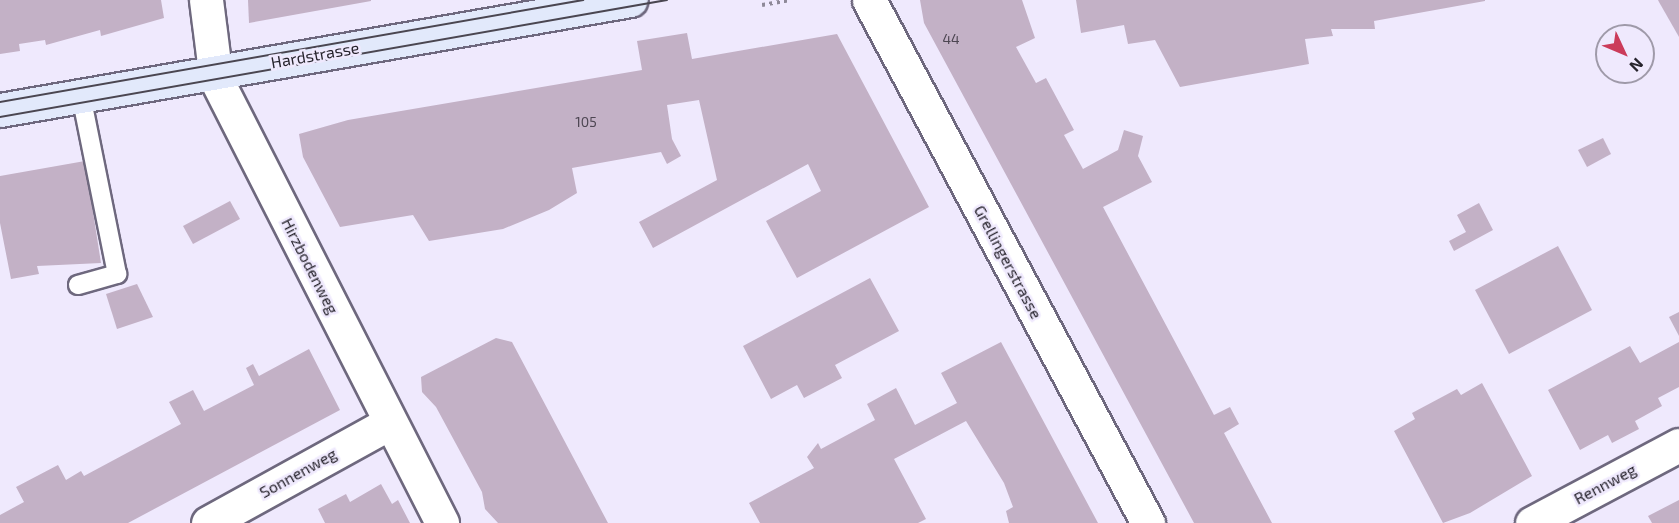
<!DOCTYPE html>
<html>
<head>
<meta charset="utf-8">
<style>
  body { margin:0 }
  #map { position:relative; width:1679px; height:523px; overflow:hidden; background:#efe9fd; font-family:"Exo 2",sans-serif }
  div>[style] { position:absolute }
  .building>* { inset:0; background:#c3b1c6 }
  .path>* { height:4px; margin-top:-2px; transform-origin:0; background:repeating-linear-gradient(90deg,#8e8998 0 3px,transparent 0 7.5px) }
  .roads { filter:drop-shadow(2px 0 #6e687e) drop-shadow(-2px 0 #6e687e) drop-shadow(0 2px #6e687e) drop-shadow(0 -2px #6e687e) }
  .lane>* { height:18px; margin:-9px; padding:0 9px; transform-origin:9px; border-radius:9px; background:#fff }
  .street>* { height:33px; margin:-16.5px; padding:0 16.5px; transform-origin:16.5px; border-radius:16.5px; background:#fff }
  .secondary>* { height:33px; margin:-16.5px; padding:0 16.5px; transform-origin:16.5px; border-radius:16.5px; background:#e2e9fb }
  .tram>* { height:1.5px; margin:-0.75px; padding:0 0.75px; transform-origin:0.75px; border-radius:0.75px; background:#4a4651 }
  span { translate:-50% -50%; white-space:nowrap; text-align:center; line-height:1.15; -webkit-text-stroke:5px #efe9fd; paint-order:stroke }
  .number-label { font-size:14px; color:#4d4652 }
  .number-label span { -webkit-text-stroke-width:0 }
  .street-label { font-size:16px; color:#26232c }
  .north { position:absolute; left:1595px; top:24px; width:60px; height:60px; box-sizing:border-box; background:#efe9fd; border:2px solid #9f9aa9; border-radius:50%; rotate:134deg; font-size:16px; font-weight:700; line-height:24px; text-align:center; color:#26232c }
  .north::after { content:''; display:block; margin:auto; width:21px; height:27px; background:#cb3b5a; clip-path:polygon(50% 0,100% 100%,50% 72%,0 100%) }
</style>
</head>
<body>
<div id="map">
  <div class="building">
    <i style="clip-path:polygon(0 0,161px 0,164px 18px,101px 36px,100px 30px,46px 45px,45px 40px,19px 44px,20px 51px,0 54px)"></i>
    <i style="clip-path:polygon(248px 0,371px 0,371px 1px,249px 23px)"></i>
    <i style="clip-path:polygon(920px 0,1022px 0,1035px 38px,1016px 47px,1036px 83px,1046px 78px,1074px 130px,1064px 135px,1083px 169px,1118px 150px,1124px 130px,1143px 136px,1138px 156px,1152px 182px,1103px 207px,1214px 415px,1230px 407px,1239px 424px,1224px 433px,1272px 523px,1194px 523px,924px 23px)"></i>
    <i style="clip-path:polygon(1076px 0,1485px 0,1485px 1px,1374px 21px,1375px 29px,1331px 29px,1333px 36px,1305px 39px,1309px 64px,1180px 87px,1155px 40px,1128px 44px,1124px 25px,1081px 33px)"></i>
    <i style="clip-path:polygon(1658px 0,1679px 0,1679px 37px,1659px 2px)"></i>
    <i style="clip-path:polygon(687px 33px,692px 59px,837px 34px,929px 207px,797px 278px,766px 221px,821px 191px,808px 164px,653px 248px,639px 222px,717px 180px,699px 100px,667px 105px,672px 139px,681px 156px,667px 164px,661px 152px,572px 168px,577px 193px,549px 210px,503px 229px,429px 241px,413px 215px,340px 227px,303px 157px,299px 134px,348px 120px,642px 70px,637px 41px)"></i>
    <i style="clip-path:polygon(1603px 138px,1611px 154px,1587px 167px,1578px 150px)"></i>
    <i style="clip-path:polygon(85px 161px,101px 263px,37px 266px,39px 274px,11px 279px,0 223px,0 176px)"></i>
    <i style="clip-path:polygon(230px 201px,240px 219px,193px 244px,183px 226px)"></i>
    <i style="clip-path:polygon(1479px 203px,1493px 230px,1454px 251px,1449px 241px,1466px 232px,1457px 215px)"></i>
    <i style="clip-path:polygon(1558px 246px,1592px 310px,1509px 354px,1475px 290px)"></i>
    <i style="clip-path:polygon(870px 278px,899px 331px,835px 365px,842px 378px,804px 398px,797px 385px,771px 399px,743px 346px)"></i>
    <i style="clip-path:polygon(137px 284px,153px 317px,117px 329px,106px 294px)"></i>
    <i style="clip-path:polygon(1679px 312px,1679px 336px,1669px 317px)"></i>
    <i style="clip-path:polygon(496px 338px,512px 342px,608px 523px,498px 523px,485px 509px,482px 492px,436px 407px,422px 392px,421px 377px)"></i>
    <i style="clip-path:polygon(1001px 342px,1098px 523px,1009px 523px,1006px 511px,1013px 507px,1004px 483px,966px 421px,894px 459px,926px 519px,918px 523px,760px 523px,749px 503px,814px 468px,807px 457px,818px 443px,821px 449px,875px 420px,867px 404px,896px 388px,915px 425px,957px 403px,941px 373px)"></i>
    <i style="clip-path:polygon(1679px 342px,1679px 387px,1658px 398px,1662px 406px,1635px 421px,1639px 429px,1612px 443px,1608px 435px,1580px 450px,1548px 390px,1630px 346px,1640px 363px)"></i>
    <i style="clip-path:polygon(309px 349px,340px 410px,128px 523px,0 523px,0 515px,24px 502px,16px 487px,58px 465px,66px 480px,81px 471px,84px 476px,181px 424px,169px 402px,193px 390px,204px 411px,254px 385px,246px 368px,253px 364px,259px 376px)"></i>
    <i style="clip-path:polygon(1482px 383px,1532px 476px,1470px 513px,1443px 523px,1394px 431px,1415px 419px,1412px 413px,1457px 389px,1461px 395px)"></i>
    <i style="clip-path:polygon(381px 484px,392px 504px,398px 500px,410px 523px,325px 523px,318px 509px,346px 494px,350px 502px)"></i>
    <i style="clip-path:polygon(1679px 500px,1679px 523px,1652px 523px,1648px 516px)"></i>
  </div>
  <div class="path">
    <i style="left:762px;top:5px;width:29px;rotate:-10deg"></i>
  </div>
  <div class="roads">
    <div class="lane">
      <i style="left:78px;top:285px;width:41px;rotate:-15.8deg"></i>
      <i style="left:117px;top:274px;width:182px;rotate:-101.4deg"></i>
    </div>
    <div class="street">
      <i style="left:206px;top:0;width:80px;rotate:82.8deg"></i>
      <i style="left:216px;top:79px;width:498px;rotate:63deg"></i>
      <i style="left:869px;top:0;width:593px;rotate:61.92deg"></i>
      <i style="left:208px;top:523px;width:207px;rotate:-28.9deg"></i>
      <i style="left:1532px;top:523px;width:166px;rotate:-28deg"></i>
    </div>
    <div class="secondary">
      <i style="left:0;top:110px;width:640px;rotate:-9.9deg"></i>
    </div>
  </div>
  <div class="tram">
    <i style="left:0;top:102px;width:592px;rotate:-9.92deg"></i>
    <i style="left:0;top:117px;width:677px;rotate:-9.95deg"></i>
  </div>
  <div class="number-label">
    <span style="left:951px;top:39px">44</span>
    <span style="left:586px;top:122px">105</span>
  </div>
  <div class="street-label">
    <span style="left:315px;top:55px;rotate:-10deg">Hardstrasse</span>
    <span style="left:1008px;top:262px;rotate:62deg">Grellingerstrasse</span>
    <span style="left:310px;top:266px;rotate:63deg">Hirzbodenweg</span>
    <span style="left:298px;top:473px;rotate:-29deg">Sonnenweg</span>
    <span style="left:1605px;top:484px;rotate:-28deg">Rennweg</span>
  </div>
  <div class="north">N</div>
</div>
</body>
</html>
